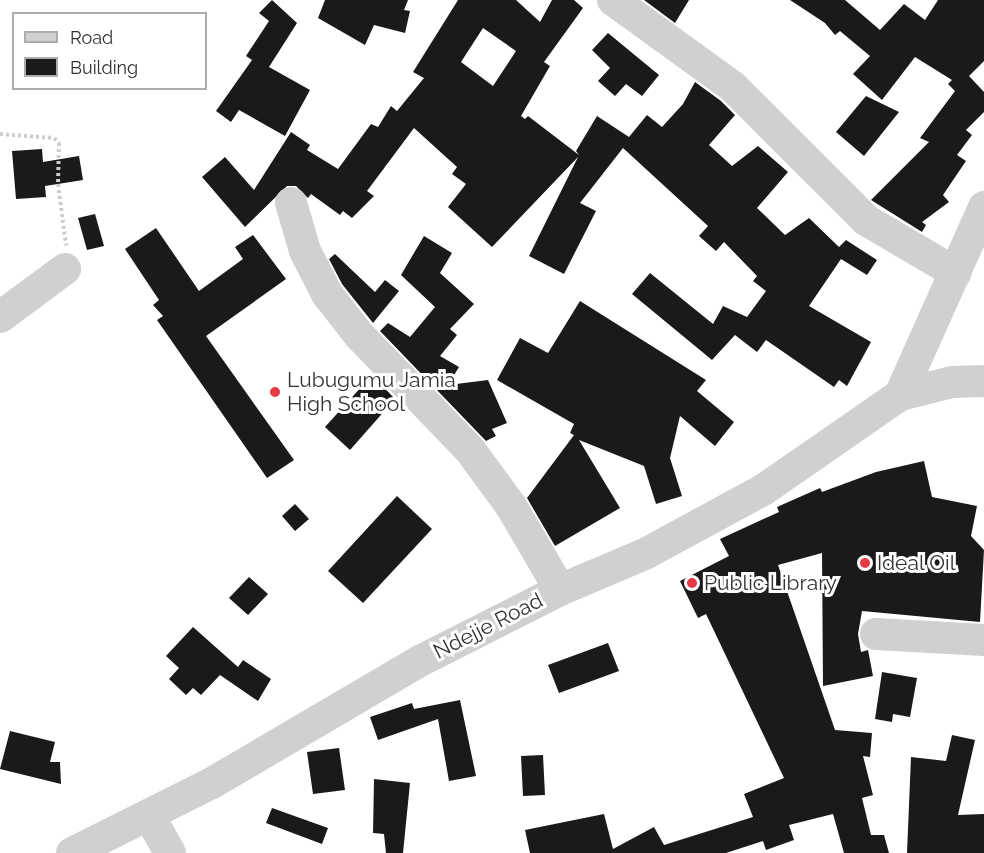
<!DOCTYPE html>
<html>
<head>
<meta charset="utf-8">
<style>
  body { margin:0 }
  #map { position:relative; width:984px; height:853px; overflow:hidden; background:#fff; font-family:Raleway,sans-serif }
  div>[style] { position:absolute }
  .building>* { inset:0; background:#1a1a1a }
  .path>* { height:4px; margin-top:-2px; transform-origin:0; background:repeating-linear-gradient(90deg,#cdcdcd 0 3px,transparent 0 6px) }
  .minor>* { height:32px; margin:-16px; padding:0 16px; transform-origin:16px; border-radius:16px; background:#d0d0d0 }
  .dots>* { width:16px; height:16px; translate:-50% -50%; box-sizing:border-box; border:3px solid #fff; border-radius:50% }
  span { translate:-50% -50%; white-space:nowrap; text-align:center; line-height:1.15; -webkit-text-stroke:6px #fff; paint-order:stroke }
  .poi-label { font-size:21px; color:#333 }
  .left { translate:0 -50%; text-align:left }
  .street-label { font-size:21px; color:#333 }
  .legend { position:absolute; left:12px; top:12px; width:195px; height:78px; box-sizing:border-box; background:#fff; border:2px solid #adadad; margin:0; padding:8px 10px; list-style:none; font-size:18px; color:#333 }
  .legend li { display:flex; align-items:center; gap:12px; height:30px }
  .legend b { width:30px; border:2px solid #adadad }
</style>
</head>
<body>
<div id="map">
  <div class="building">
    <i style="clip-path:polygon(272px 0,297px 23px,269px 67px,310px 90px,285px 136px,239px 110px,231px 122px,216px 111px,252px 60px,246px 56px,269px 21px,259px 13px)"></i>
    <i style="clip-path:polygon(325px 0,408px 0,404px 10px,410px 11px,405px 33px,374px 25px,365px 45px,318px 18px)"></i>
    <i style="clip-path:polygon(evenodd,458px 0,516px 0,540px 22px,552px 0,574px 0,583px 8px,544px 62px,550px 66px,521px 116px,525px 119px,528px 116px,579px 155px,576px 151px,597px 116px,629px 137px,647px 115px,662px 127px,683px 104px,695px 82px,721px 101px,735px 115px,709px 145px,732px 166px,758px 146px,788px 172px,757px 208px,785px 235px,809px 218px,839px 247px,846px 240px,877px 260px,867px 275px,841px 259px,809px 306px,871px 342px,847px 386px,839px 380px,834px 387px,766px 340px,757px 352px,735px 335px,712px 360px,632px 294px,650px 273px,713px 324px,723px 306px,747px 317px,766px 291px,753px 281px,757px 276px,724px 242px,716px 251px,699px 236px,708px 226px,623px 148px,580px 203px,596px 211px,564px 274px,529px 256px,578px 157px,492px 247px,448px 207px,466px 184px,452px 174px,457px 167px,414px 128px,367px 191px,374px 196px,352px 218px,343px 211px,340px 215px,311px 194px,308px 198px,296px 186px,287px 186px,245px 227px,202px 177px,225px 157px,254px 190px,291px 132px,310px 145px,307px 150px,338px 169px,371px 124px,378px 127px,391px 106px,397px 111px,424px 78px,413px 72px,458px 0,483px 28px,516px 51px,493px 86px,461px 62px,483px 28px)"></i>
    <i style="clip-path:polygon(644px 0,689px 0,675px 23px)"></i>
    <i style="clip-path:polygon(790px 0,845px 0,880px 30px,904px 4px,925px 20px,938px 0,984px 0,984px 61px,969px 76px,984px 92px,984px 112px,966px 130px,972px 135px,957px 155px,966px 161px,943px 195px,949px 202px,922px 222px,926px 225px,922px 232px,871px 200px,929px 142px,920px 138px,955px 91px,948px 84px,952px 80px,915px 57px,882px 100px,853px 74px,870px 56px,840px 31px,835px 35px,825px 23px)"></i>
    <i style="clip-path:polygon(608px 33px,659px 75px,642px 96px,626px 84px,615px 96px,598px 81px,610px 68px,592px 50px)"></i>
    <i style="clip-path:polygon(866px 96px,899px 112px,864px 156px,836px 132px)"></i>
    <i style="clip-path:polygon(42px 149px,43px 162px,79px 156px,83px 180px,45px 186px,46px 197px,16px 199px,12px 151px)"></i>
    <i style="clip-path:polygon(95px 214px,104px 246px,87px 250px,78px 218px)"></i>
    <i style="clip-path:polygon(156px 228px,199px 291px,243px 259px,235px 247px,253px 235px,286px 279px,206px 336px,294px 460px,267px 478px,157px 320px,163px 316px,153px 305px,159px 300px,125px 249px)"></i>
    <i style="clip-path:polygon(424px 236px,452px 253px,440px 273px,474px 304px,450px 329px,457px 335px,440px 356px,459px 367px,448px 385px,488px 380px,507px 423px,492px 429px,496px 436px,486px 441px,380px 331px,388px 323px,410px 337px,435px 307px,401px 275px)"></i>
    <i style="clip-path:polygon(335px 254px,375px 292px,385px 280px,399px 291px,373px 323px,342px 284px,329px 259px)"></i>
    <i style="clip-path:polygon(580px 301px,706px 380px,697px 391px,734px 422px,715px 446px,680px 416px,670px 458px,682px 496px,656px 504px,644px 466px,579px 440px,620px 508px,555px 546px,527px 498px,574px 435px,570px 433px,574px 424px,497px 380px,520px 338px,548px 353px)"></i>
    <i style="clip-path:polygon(372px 375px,395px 399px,350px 450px,325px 427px)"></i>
    <i style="clip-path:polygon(924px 461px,932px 497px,977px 506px,971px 536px,984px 550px,980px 622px,862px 611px,858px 634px,861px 652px,868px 650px,873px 676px,823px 686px,822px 553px,778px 565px,835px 730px,872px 733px,870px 757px,863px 756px,873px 795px,862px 798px,871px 835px,884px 835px,889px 853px,844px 853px,833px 814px,789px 825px,794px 840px,766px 850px,763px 841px,726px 853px,530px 853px,525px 830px,604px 814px,613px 849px,654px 827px,664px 845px,753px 817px,744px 794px,784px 778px,706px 614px,698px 618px,680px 581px,729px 556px,720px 539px,779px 512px,777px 507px,820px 488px,822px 492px,876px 472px)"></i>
    <i style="clip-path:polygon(397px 496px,432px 529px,363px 603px,328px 571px)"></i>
    <i style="clip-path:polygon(295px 504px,309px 519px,295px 531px,282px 516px)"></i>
    <i style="clip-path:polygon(249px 577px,268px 594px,248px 615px,229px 598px)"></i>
    <i style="clip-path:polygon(193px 627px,238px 667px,243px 660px,271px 679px,258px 701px,220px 675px,201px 695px,193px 688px,186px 695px,169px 679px,179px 668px,166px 656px)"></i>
    <i style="clip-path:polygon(608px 643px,619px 671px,559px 693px,548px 665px)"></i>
    <i style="clip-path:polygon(882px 672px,917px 678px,910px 717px,893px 714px,892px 722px,875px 719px)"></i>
    <i style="clip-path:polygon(460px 700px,476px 776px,449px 781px,438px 719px,378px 740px,370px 717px,412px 703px,414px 709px)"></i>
    <i style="clip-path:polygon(10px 731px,55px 742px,50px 762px,60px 762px,61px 784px,0 769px)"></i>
    <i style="clip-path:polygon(952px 735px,975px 740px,958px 815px,984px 814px,984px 853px,907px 853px,911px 757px,946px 761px)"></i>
    <i style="clip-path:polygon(339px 748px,345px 790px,313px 794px,307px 752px)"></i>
    <i style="clip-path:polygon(543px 755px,545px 795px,523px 796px,521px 756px)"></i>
    <i style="clip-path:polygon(374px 779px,410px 783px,403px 853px,386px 853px,384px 834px,373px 833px)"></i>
    <i style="clip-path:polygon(272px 808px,328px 828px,322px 844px,266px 823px)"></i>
  </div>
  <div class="path">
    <i style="left:0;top:134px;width:54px;rotate:4.2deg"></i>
    <i style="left:54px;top:138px;width:7px;rotate:45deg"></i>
    <i style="left:59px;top:143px;width:41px;rotate:91.4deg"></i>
    <i style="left:58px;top:184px;width:62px;rotate:82.5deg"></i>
  </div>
  <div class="minor">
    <i style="left:613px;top:0;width:148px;rotate:35.9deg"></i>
    <i style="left:733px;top:87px;width:188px;rotate:45deg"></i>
    <i style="left:866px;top:220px;width:104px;rotate:30.5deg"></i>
    <i style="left:291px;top:203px;width:50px;rotate:73.7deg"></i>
    <i style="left:305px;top:251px;width:48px;rotate:62.9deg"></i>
    <i style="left:327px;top:294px;width:52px;rotate:52deg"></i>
    <i style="left:359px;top:335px;width:160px;rotate:46deg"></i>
    <i style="left:470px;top:450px;width:69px;rotate:53.8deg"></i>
    <i style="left:511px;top:506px;width:97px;rotate:59.7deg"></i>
    <i style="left:0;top:317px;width:81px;rotate:-36.4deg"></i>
    <i style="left:900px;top:395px;width:206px;rotate:-65.9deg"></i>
    <i style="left:876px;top:634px;width:108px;rotate:3.2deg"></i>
    <i style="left:150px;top:817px;width:41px;rotate:60.9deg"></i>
    <i style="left:72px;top:853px;width:157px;rotate:-26.6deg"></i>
    <i style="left:212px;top:783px;width:241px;rotate:-30.4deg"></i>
    <i style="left:420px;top:661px;width:157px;rotate:-26.9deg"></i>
    <i style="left:560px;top:590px;width:92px;rotate:-23deg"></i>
    <i style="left:645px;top:554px;width:134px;rotate:-28.5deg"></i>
    <i style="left:763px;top:490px;width:167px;rotate:-34.7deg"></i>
    <i style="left:900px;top:395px;width:54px;rotate:-14deg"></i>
    <i style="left:952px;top:382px;width:32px;rotate:-2deg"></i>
  </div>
  <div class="dots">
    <i style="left:275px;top:392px;background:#e63946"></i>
    <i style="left:865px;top:563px;background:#e63946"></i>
    <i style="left:692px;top:583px;background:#e63946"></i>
  </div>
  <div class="poi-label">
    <span class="left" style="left:287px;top:392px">Lubugumu Jamia<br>High School</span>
    <span class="left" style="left:877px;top:563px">Ideal Oil</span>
    <span class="left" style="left:704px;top:583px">Public Library</span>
  </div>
  <div class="street-label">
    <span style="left:488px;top:626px;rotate:-27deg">Ndejje Road</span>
  </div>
  <ul class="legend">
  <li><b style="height:8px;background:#d0d0d0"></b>Road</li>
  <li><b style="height:16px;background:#1a1a1a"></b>Building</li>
  </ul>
</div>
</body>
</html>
